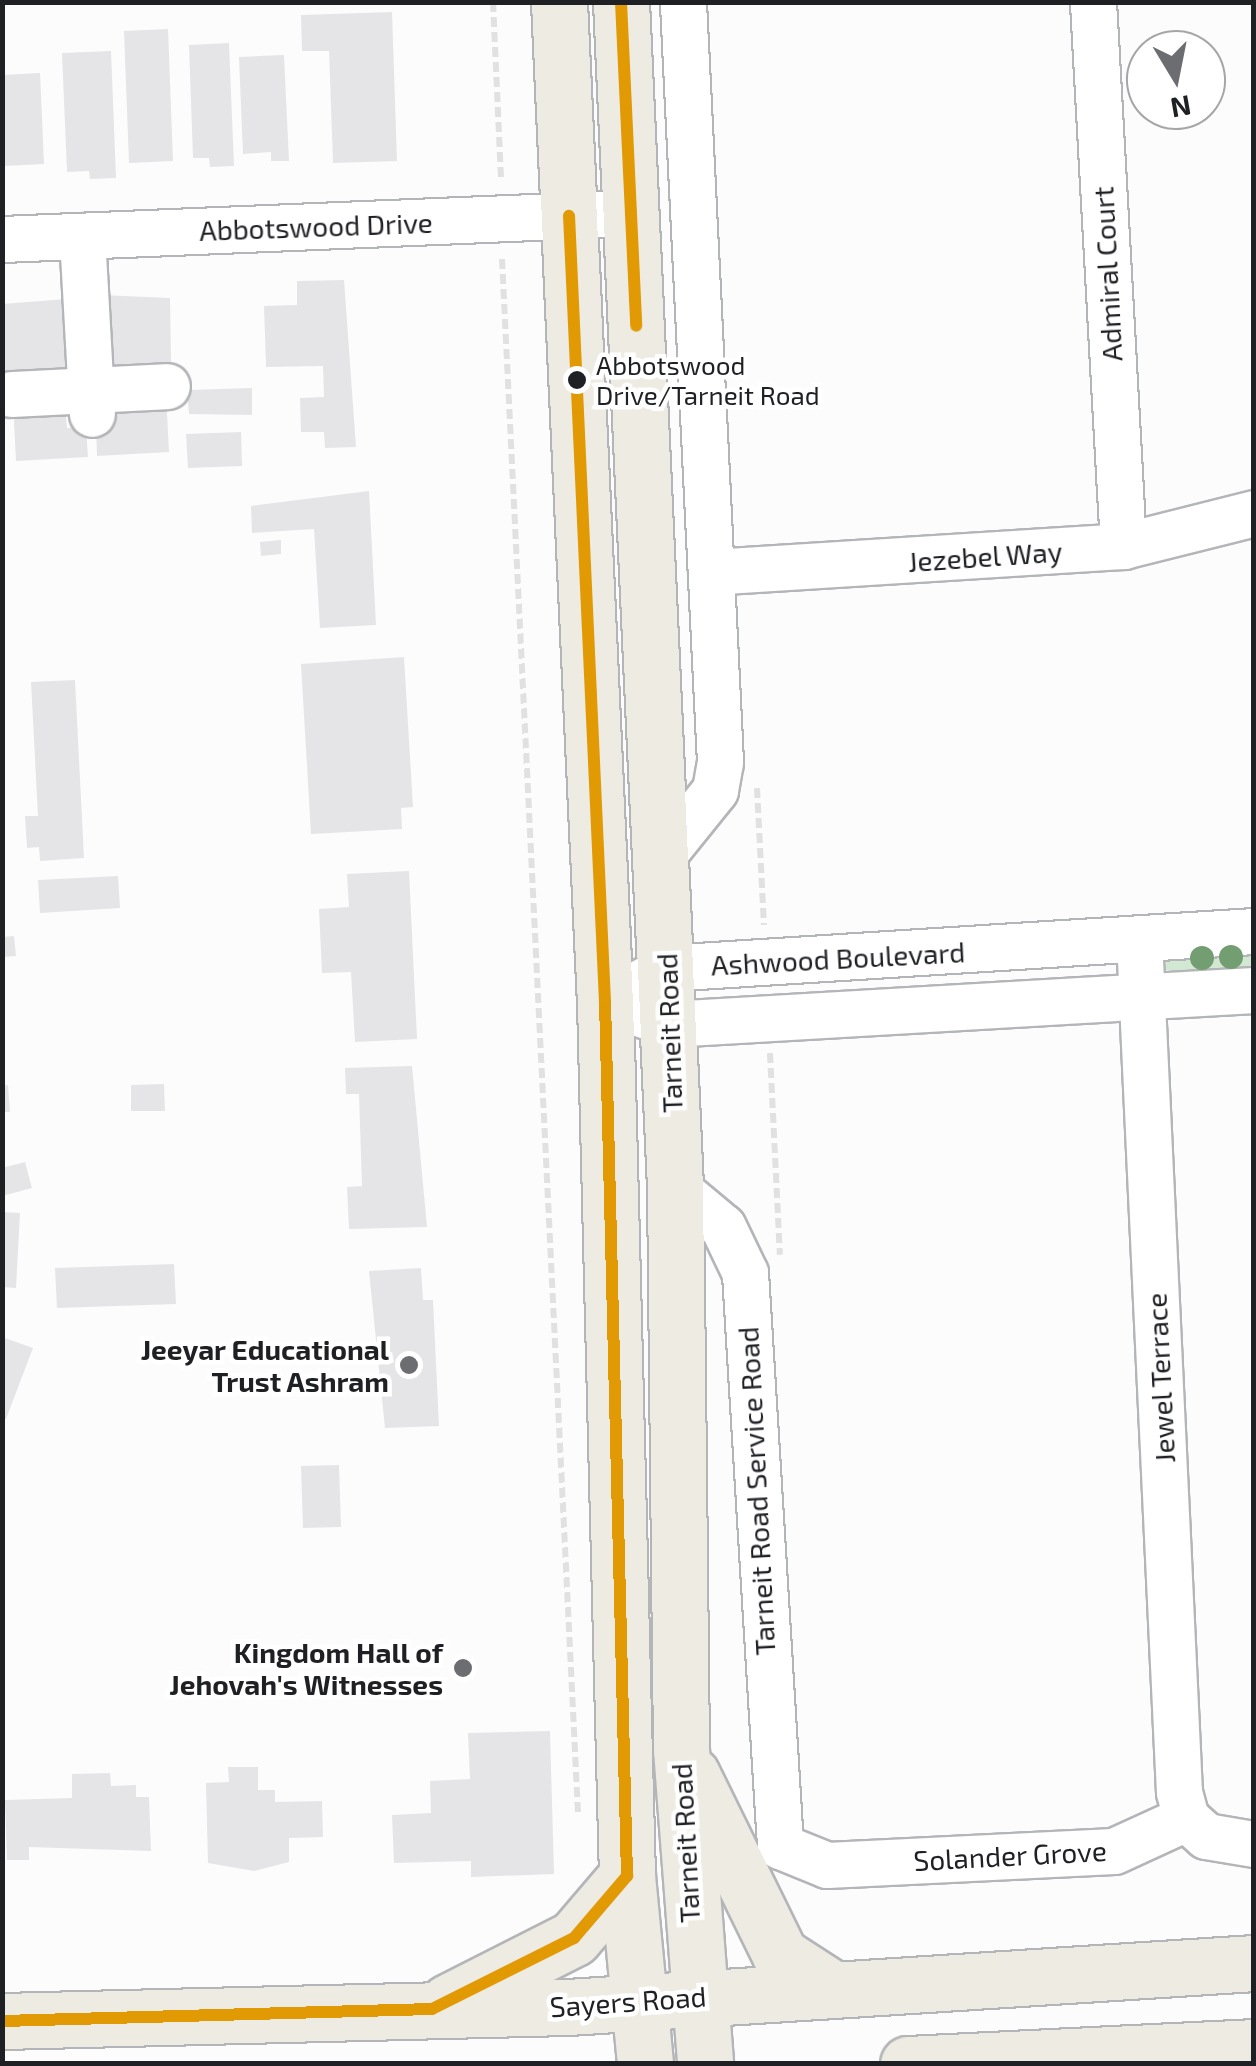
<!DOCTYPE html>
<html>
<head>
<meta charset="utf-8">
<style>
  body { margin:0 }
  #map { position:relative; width:1256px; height:2066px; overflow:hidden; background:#fcfcfd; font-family:"Exo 2",sans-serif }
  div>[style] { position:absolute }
  .green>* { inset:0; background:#d3e8d2 }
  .building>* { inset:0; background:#e5e5e8 }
  .path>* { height:6px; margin-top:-3px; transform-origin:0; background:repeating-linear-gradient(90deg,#e1e1e2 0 10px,transparent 0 15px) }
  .roads { filter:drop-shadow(2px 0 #b4b5b8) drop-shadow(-2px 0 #b4b5b8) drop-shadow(0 2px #b4b5b8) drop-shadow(0 -2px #b4b5b8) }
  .minor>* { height:45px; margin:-22.5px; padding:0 22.5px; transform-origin:22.5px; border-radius:22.5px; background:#fff }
  .major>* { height:55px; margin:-27.5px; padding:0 27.5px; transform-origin:27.5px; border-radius:27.5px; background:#eeebe3 }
  .bus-1>* { height:12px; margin:-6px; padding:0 6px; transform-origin:6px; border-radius:6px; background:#e19904 }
  .trees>* { width:24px; height:24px; margin:-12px; border-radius:50%; background:#729e72 }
  .dots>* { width:28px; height:28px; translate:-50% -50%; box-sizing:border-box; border:5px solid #fff; border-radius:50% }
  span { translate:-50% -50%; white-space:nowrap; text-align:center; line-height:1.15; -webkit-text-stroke:9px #fff; paint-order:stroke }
  .bus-label { font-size:26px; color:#1f2024 }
  .left { translate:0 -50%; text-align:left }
  .street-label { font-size:28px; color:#1f2024 }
  .poi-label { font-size:28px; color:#1f2024; font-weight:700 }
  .right { translate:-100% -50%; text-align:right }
  .frame { position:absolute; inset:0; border:5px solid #1f2024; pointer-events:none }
  .north { position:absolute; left:1126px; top:30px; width:100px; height:100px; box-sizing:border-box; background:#fff; border:2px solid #a5a6a7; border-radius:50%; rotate:170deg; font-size:28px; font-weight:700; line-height:40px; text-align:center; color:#1f2024 }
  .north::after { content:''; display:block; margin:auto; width:35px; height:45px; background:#6c6d70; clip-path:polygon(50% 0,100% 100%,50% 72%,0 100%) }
</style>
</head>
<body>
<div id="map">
  <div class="green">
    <i style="clip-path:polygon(1253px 945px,1253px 977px,1162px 970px,1165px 954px)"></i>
  </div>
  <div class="building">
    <i style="clip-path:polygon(392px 12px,397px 161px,333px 163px,329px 51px,302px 51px,301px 15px)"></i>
    <i style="clip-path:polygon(168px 29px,173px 161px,129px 163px,124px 31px)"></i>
    <i style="clip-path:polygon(229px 43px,234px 166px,210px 167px,209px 158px,193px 158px,189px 45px)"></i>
    <i style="clip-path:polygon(111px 51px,116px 178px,90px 179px,89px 171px,67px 172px,62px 53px)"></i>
    <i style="clip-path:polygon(284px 55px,289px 161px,271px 161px,271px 152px,243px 154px,239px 57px)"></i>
    <i style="clip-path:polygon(40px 73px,44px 164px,4px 166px,2px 75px)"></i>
    <i style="clip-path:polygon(344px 280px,356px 447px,325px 448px,324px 432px,301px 432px,300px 398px,324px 397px,323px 366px,266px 367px,264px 306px,297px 305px,297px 281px)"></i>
    <i style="clip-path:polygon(100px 295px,170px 298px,171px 365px,101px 368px)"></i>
    <i style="clip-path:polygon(67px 299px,73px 370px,2px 371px,2px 304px)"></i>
    <i style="clip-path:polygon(252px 388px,252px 415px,189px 414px,187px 390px)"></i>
    <i style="clip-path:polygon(166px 393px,169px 452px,97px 456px,96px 426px,115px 425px,114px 402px)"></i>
    <i style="clip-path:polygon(13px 402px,65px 405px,67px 428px,86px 427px,88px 457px,16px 461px)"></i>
    <i style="clip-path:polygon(241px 432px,242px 466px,188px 468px,186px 434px)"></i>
    <i style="clip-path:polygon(369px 491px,376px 625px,320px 628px,314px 529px,252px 533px,251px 506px)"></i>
    <i style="clip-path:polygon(281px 540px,281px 554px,261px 556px,260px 542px)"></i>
    <i style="clip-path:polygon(404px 657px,413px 807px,401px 808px,402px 829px,311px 834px,301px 664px)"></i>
    <i style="clip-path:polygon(75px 680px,84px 858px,40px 861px,39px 847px,27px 848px,25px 816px,38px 816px,31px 682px)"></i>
    <i style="clip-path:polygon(409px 871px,417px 1039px,355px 1042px,351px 972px,322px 973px,319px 909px,349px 907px,347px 874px)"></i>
    <i style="clip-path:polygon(118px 876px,120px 908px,40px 913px,38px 880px)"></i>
    <i style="clip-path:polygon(14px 936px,16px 956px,2px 957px,2px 937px)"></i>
    <i style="clip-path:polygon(412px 1066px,427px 1227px,349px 1229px,347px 1187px,362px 1186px,359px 1094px,346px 1094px,345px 1068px)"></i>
    <i style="clip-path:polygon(164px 1084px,165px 1111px,131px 1111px,131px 1085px)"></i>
    <i style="clip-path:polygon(8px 1085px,10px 1112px,2px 1112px,2px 1086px)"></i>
    <i style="clip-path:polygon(25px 1162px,32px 1188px,2px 1196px,2px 1168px)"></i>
    <i style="clip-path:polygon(2px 1212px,20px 1213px,16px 1288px,2px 1287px)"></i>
    <i style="clip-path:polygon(174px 1264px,176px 1304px,57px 1308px,55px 1268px)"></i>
    <i style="clip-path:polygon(421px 1268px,423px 1300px,433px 1300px,439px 1426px,385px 1428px,369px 1271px)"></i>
    <i style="clip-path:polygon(2px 1337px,33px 1348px,6px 1419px,2px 1418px)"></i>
    <i style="clip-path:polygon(339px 1465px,341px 1527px,303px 1528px,301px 1466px)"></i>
    <i style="clip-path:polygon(550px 1731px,554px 1874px,471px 1877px,471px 1861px,394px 1863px,392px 1815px,431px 1813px,430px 1781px,470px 1779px,468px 1733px)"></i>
    <i style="clip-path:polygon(228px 1767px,258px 1767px,258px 1790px,275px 1790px,275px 1802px,322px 1801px,323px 1837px,289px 1838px,289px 1862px,254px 1871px,208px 1863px,206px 1783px,229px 1782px)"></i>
    <i style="clip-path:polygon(110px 1773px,111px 1786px,136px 1785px,136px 1797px,149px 1797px,151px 1851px,29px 1847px,29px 1860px,7px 1860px,5px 1800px,72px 1798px,72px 1774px)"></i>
  </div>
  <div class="path">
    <i style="left:493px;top:2px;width:179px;rotate:87.4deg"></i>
    <i style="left:502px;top:259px;width:1558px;rotate:87.2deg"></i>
    <i style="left:757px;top:788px;width:137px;rotate:87.1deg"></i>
    <i style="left:770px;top:1053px;width:202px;rotate:87.2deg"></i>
  </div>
  <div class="roads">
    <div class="minor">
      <i style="left:1093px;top:2px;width:545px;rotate:86.84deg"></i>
      <i style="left:82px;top:236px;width:178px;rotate:86.8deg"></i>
      <i style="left:2px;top:239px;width:629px;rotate:-2.37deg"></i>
      <i style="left:11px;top:394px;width:156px;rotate:-2.9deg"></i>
      <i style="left:711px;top:572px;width:413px;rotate:-3.6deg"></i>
      <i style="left:1123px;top:546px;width:135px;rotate:-14.1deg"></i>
      <i style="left:661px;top:857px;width:86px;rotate:-51.1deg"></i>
      <i style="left:715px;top:790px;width:28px;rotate:-80deg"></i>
      <i style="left:720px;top:762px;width:761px;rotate:-92.79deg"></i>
      <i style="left:1139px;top:938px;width:855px;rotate:87.32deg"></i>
      <i style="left:1179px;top:1792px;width:27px;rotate:75deg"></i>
      <i style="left:1186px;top:1818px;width:27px;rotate:42deg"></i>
      <i style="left:1206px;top:1836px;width:49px;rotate:9.5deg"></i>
      <i style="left:605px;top:1002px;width:70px;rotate:-29.1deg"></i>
      <i style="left:666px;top:968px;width:589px;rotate:-3.6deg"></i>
      <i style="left:635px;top:1012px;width:36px;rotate:19deg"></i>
      <i style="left:669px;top:1024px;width:586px;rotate:-3.33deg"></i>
      <i style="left:675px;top:1187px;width:62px;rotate:39.8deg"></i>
      <i style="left:723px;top:1227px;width:51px;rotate:64.4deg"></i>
      <i style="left:745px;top:1273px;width:574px;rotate:86.5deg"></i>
      <i style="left:780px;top:1846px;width:51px;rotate:22deg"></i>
      <i style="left:827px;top:1865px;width:287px;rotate:-2.8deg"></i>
      <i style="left:1114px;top:1851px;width:79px;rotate:-24.6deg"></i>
    </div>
    <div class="major">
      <i style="left:559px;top:2px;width:1001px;rotate:87.37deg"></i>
      <i style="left:605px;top:1002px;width:874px;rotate:88.56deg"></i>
      <i style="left:627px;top:1876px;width:189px;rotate:84.5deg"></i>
      <i style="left:621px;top:2px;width:1186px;rotate:87.39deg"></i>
      <i style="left:675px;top:1187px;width:562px;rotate:89.39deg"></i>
      <i style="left:681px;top:1749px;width:316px;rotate:85.6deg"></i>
      <i style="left:692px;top:1775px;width:200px;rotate:63.9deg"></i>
      <i style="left:780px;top:1955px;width:63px;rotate:32.7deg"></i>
      <i style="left:448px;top:2002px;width:141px;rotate:-26.9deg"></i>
      <i style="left:574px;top:1938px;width:82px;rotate:-49.5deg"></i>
      <i style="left:2px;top:2021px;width:566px;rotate:-1.42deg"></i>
      <i style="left:568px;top:2007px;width:687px;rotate:-3.67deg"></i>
      <i style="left:908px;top:2064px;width:346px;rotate:-2.8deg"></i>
    </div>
  </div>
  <div class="bus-1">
    <i style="left:621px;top:2px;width:324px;rotate:87.3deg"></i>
    <i style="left:2px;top:2021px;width:430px;rotate:-1.6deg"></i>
    <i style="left:432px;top:2009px;width:159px;rotate:-26.6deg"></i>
    <i style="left:574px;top:1938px;width:82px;rotate:-49.5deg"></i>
    <i style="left:627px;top:1876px;width:874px;rotate:-91.44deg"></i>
    <i style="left:605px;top:1002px;width:787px;rotate:-92.62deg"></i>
  </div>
  <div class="trees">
    <i style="left:1231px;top:957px"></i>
    <i style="left:1202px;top:958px"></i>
  </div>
  <div class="dots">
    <i style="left:577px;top:380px;background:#1f2024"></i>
    <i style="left:409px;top:1365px;background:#6c6d70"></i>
    <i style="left:463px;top:1668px;background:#6c6d70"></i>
  </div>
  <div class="bus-label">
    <span class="left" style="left:596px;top:380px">Abbotswood<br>Drive/Tarneit Road</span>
  </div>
  <div class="street-label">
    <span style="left:316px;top:226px;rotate:-2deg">Abbotswood Drive</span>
    <span style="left:1107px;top:274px;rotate:-93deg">Admiral Court</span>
    <span style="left:985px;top:556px;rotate:-4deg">Jezebel Way</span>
    <span style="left:838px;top:958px;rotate:-3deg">Ashwood Boulevard</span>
    <span style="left:669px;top:1033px;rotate:-92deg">Tarneit Road</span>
    <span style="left:1160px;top:1378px;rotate:-93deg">Jewel Terrace</span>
    <span style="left:756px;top:1491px;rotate:-93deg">Tarneit Road Service Road</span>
    <span style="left:685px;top:1843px;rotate:-93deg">Tarneit Road</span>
    <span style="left:1010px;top:1855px;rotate:-3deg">Solander Grove</span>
    <span style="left:628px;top:2001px;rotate:-4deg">Sayers Road</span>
  </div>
  <div class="poi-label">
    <span class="right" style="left:389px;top:1365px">Jeeyar Educational<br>Trust Ashram</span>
    <span class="right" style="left:443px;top:1668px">Kingdom Hall of<br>Jehovah's Witnesses</span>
  </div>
  <div class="frame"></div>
  <div class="north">N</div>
</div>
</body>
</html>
